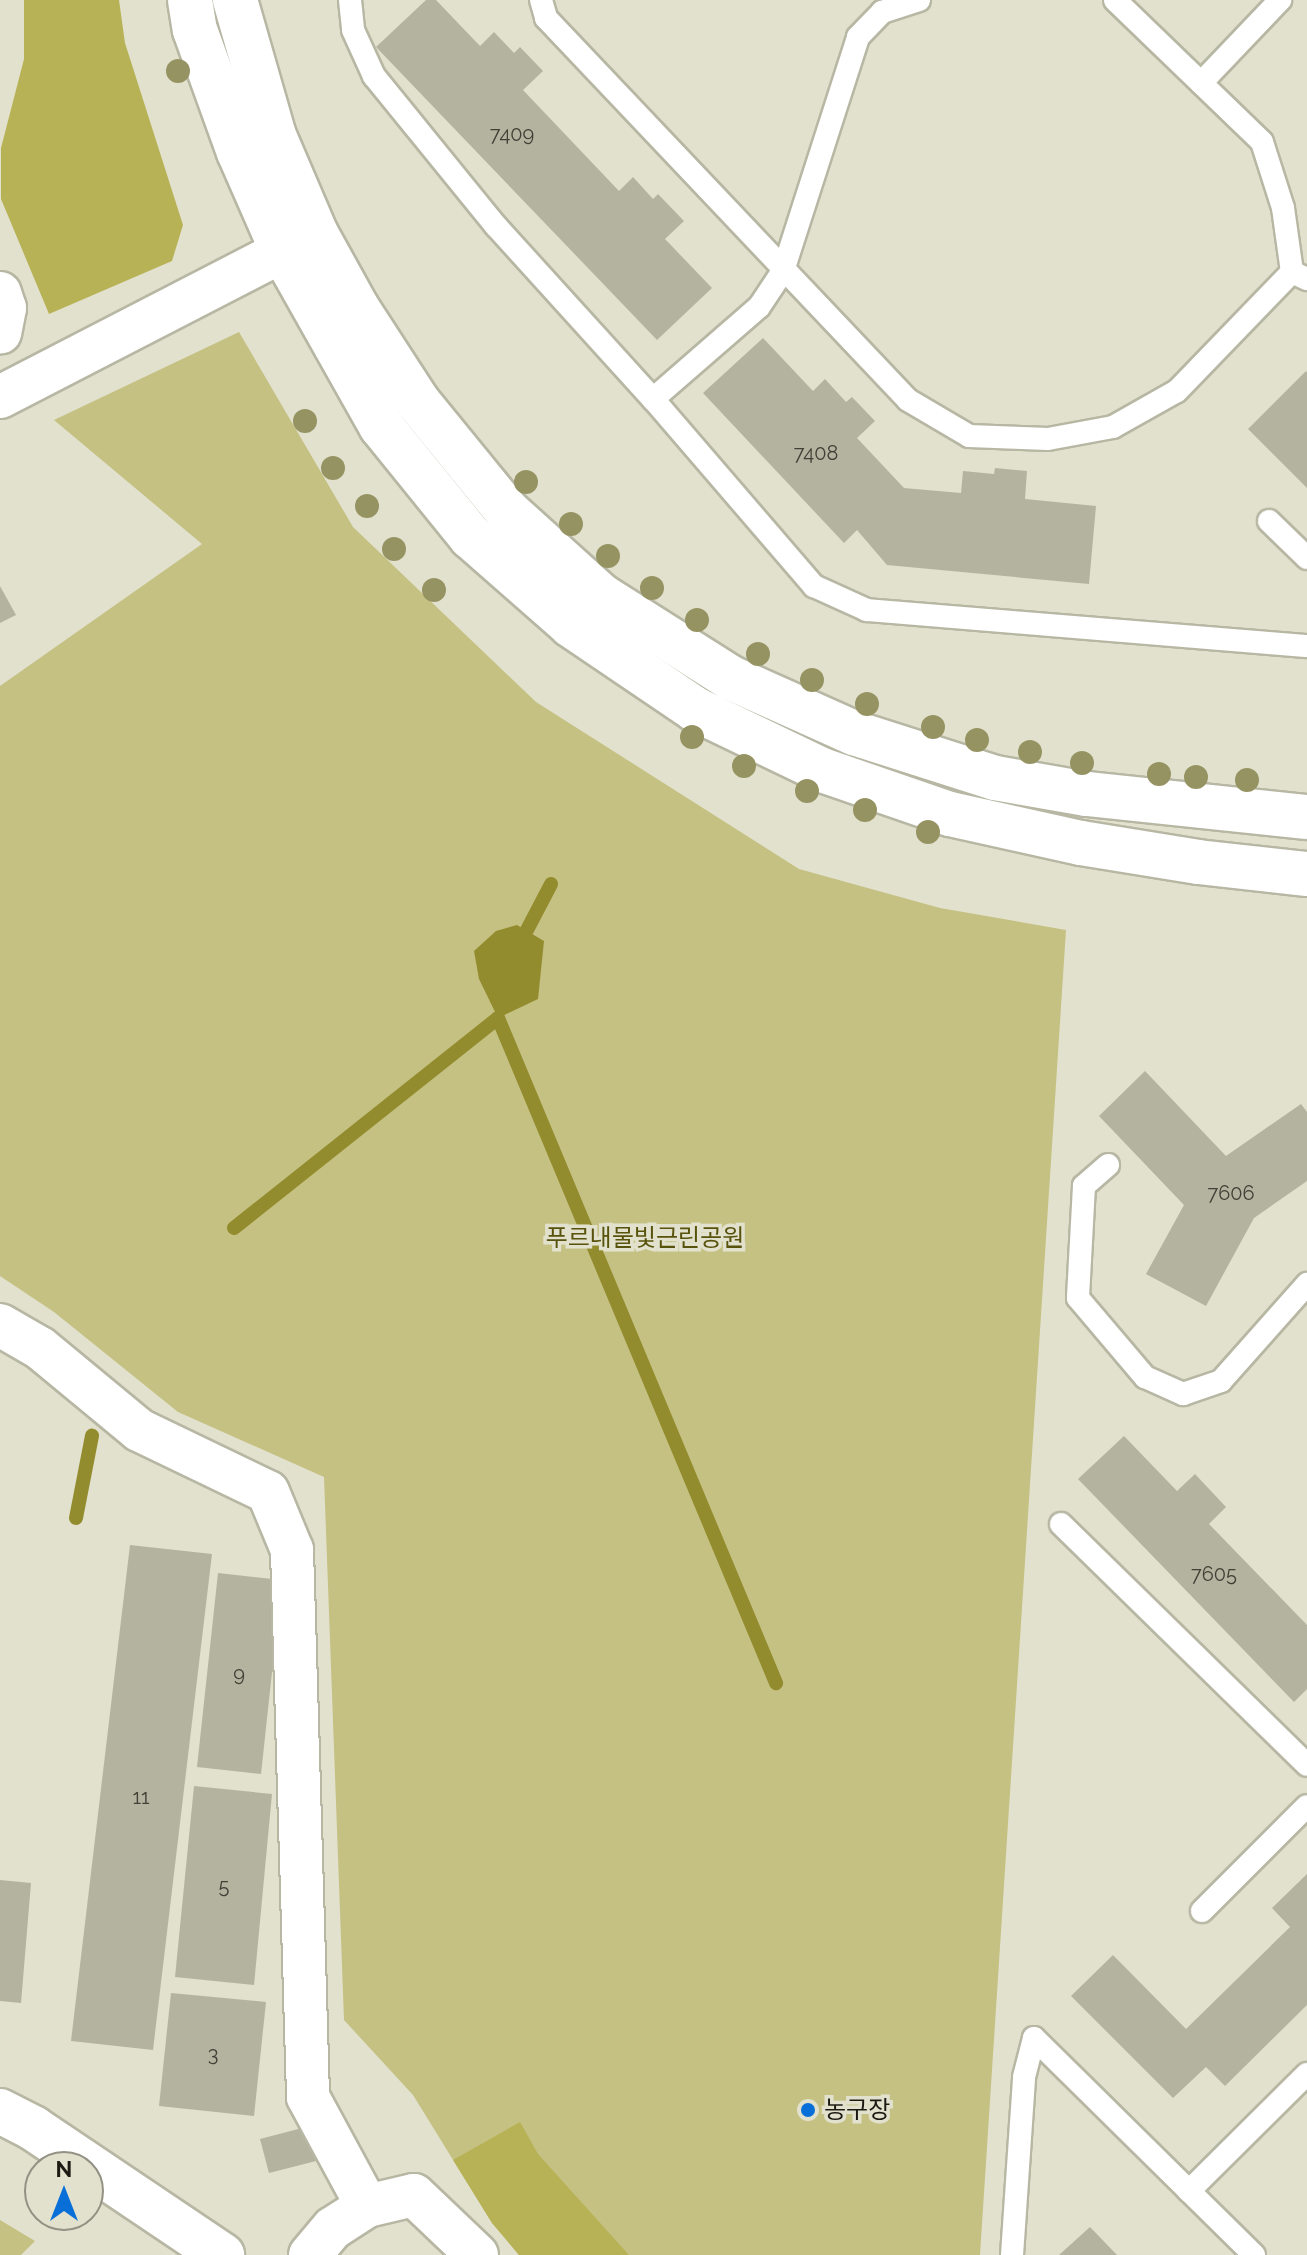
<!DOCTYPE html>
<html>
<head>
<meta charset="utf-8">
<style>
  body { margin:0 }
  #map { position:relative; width:1307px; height:2255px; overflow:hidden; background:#e2e1ce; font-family:Raleway,"Noto Sans KR",sans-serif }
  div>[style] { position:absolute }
  .green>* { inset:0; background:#c5c182 }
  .forest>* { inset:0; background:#b8b256 }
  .water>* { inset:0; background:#938c2e }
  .stream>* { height:14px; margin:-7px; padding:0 7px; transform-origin:7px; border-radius:7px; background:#938c2e }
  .building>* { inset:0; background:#b4b3a0 }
  .roads { filter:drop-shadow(2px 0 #b7b7a4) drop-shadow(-2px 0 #b7b7a4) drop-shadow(0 2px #b7b7a4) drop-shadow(0 -2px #b7b7a4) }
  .lane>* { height:22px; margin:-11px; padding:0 11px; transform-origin:11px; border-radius:11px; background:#fff }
  .street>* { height:42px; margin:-21px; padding:0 21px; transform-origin:21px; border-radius:21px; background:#fff }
  .secondary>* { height:44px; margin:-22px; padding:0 22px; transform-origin:22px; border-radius:22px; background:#fff }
  .trees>* { width:24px; height:24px; margin:-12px; border-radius:50%; background:#969363 }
  .dots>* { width:22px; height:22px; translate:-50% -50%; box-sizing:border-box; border:4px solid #e2e1ce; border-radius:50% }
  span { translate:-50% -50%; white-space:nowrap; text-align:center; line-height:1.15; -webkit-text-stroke:7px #e2e1ce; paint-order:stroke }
  .number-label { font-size:20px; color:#404036 }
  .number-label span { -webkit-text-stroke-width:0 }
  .park-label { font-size:24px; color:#58530c }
  .poi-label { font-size:24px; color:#1a1a13 }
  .left { translate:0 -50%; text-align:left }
  .north { position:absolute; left:24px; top:2151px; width:80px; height:80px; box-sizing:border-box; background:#e2e1ce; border:2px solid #929183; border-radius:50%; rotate:0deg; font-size:22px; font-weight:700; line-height:32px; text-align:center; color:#1a1a13 }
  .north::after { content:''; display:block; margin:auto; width:28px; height:36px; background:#076fd7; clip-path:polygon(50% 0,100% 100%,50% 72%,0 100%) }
</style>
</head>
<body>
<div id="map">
  <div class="green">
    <i style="clip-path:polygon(239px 332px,353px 527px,536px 702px,799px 869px,940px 908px,1066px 930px,980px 2255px,519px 2255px,492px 2223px,413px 2095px,344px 2020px,324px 1477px,178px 1412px,54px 1312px,0 1276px,0 686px,202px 544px,54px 420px)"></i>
    <i style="clip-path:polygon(0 2220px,35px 2241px,21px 2255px,0 2255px)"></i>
  </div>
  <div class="forest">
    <i style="clip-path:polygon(24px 0,119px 0,125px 43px,183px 225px,172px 261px,49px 314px,1px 199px,1px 148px,24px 59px)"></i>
    <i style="clip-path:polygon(520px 2122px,538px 2154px,629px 2255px,519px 2255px,492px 2223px,453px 2160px)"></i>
  </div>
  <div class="water">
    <i style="clip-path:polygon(517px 925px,544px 941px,538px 999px,498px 1018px,479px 979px,474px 951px,496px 931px)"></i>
  </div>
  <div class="stream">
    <i style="left:527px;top:930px;width:52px;rotate:-62.4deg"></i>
    <i style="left:234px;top:1228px;width:337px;rotate:-38.5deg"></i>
    <i style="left:498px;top:1018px;width:721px;rotate:67.31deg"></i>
    <i style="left:76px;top:1518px;width:84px;rotate:-79deg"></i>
  </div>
  <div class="building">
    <i style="clip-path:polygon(426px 0,436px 0,480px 46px,494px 32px,514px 53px,520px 47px,543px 71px,523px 90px,619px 191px,633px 177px,653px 199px,658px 194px,684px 221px,665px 239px,712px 288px,657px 340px,376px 47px)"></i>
    <i style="clip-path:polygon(763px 338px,813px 391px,825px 379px,846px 402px,852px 397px,875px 421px,857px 438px,904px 488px,961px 493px,963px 471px,994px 474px,995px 468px,1027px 471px,1025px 499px,1096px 506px,1089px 584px,887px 565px,857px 530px,844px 543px,703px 393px)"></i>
    <i style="clip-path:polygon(1306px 371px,1307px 373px,1307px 488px,1248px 429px)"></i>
    <i style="clip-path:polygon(0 586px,16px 615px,0 623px)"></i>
    <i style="clip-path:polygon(1145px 1071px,1226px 1156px,1301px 1104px,1307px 1112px,1307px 1181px,1254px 1218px,1206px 1306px,1146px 1274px,1184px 1205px,1099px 1116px)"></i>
    <i style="clip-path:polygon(1124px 1436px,1177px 1491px,1195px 1474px,1226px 1507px,1209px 1524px,1307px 1625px,1307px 1689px,1294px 1702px,1078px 1479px)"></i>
    <i style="clip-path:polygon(130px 1545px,212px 1554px,153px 2050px,71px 2041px)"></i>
    <i style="clip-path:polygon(218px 1573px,282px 1580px,261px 1774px,197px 1767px)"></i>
    <i style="clip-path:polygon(194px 1786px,272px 1794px,254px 1985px,175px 1977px)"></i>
    <i style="clip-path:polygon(1307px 1874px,1307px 2005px,1225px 2086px,1206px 2067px,1173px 2098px,1071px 1996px,1113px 1955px,1186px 2029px,1290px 1927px,1272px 1908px)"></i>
    <i style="clip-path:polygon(0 1880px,31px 1883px,21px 2003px,0 2001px)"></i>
    <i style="clip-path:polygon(171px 1993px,266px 2002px,254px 2116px,159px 2106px)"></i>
    <i style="clip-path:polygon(306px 2127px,316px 2161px,269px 2173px,260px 2139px)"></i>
    <i style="clip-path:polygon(1090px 2227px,1117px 2255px,1059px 2255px)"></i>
  </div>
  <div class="roads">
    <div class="lane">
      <i style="left:350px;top:0;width:30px;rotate:84deg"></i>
      <i style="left:353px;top:30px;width:51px;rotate:65.5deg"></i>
      <i style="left:374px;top:76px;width:193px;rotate:50.9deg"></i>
      <i style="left:496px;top:226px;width:234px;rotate:47.8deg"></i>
      <i style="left:653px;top:399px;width:247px;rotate:49.3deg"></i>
      <i style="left:814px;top:586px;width:58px;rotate:24.4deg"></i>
      <i style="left:867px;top:610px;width:441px;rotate:4.7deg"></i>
      <i style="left:541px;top:0;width:19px;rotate:74deg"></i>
      <i style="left:546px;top:18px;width:526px;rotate:46.54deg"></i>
      <i style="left:908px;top:400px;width:71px;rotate:30.5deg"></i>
      <i style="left:969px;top:436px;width:79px;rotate:2.2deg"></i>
      <i style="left:1048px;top:439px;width:66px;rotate:-10.5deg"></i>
      <i style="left:1113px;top:427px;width:73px;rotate:-29.4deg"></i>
      <i style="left:1177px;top:391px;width:165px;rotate:-46deg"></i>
      <i style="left:1115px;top:0;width:204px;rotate:44deg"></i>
      <i style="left:1262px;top:142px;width:69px;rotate:72.3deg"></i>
      <i style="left:1283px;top:208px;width:65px;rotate:82deg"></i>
      <i style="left:1292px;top:272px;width:17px;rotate:25deg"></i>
      <i style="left:1201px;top:83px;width:115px;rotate:-46.4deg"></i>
      <i style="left:653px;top:399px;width:140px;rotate:-41deg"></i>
      <i style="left:759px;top:307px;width:43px;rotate:-56.3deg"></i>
      <i style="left:783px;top:271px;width:246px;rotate:-72.2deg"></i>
      <i style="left:858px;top:37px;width:35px;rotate:-46deg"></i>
      <i style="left:882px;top:12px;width:39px;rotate:-18deg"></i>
      <i style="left:1269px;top:521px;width:53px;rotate:44.2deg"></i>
      <i style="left:1108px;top:1165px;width:32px;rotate:139deg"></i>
      <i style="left:1084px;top:1186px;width:112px;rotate:93.1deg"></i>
      <i style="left:1078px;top:1298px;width:104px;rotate:49.7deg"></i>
      <i style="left:1145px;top:1377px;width:42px;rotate:24.1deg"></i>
      <i style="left:1183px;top:1394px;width:40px;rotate:-18.9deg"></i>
      <i style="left:1221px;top:1381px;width:130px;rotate:-48.4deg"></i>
      <i style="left:1061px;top:1524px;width:344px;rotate:44.4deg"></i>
      <i style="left:1202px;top:1911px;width:148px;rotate:-45deg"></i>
      <i style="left:1189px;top:2191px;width:166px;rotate:-44.8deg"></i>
      <i style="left:1012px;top:2255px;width:178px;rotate:-86.1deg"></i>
      <i style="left:1024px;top:2077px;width:40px;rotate:-75.6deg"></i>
      <i style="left:1034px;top:2038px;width:309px;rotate:44.6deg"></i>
    </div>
    <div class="street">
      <i style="left:0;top:293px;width:16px;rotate:72deg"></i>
      <i style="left:5px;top:308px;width:25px;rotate:101deg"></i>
      <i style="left:0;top:397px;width:351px;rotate:-27.3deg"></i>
      <i style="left:0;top:1325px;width:46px;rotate:29.9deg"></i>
      <i style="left:40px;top:1348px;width:129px;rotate:39.6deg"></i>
      <i style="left:139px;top:1430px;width:143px;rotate:25.7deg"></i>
      <i style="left:268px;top:1492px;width:63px;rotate:67.5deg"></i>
      <i style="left:292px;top:1550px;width:547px;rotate:88.32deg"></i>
      <i style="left:308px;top:2097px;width:124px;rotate:61.6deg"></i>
      <i style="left:310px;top:2255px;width:35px;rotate:-50deg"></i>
      <i style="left:333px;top:2228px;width:40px;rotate:-32.9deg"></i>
      <i style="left:367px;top:2206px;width:48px;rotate:-13.2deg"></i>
      <i style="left:414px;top:2195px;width:87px;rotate:43.6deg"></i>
    </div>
    <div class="secondary">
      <i style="left:190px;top:0;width:30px;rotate:81deg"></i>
      <i style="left:195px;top:30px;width:130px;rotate:70.2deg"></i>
      <i style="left:239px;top:152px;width:109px;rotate:66.3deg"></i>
      <i style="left:283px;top:252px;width:200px;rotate:60.6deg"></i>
      <i style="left:381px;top:426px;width:143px;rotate:51deg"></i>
      <i style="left:471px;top:537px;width:133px;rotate:41.3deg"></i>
      <i style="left:571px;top:625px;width:150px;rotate:34.1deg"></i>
      <i style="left:695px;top:709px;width:141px;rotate:25.7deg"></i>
      <i style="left:822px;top:770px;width:135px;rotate:19deg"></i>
      <i style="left:950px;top:814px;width:134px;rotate:12.5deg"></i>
      <i style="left:1081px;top:843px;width:119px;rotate:9.2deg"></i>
      <i style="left:1198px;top:862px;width:110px;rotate:6.3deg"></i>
      <i style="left:235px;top:0;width:141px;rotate:74deg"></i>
      <i style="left:274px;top:136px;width:107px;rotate:66.8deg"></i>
      <i style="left:316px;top:234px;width:85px;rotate:61deg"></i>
      <i style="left:357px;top:308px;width:112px;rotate:57deg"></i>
      <i style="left:418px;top:402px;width:139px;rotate:50.8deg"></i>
      <i style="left:506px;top:510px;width:127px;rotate:42.1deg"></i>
      <i style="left:600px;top:595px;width:155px;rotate:32.4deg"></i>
      <i style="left:731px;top:678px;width:135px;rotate:24.1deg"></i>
      <i style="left:854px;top:733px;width:148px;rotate:17.7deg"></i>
      <i style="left:995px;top:778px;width:93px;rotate:9.9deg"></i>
      <i style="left:1087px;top:794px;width:221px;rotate:6deg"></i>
      <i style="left:0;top:2111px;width:37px;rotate:27deg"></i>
      <i style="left:33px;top:2128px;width:228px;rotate:33.9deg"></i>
    </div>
  </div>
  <div class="trees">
    <i style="left:178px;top:71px"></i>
    <i style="left:305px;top:421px"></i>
    <i style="left:333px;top:468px"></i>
    <i style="left:526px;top:482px"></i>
    <i style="left:367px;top:506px"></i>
    <i style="left:571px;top:524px"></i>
    <i style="left:394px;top:549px"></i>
    <i style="left:608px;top:556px"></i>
    <i style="left:652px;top:588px"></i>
    <i style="left:434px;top:590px"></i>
    <i style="left:697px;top:620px"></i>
    <i style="left:758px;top:654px"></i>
    <i style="left:812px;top:680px"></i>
    <i style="left:867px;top:704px"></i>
    <i style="left:933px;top:727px"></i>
    <i style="left:692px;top:737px"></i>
    <i style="left:977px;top:740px"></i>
    <i style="left:1030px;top:752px"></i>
    <i style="left:1082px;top:763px"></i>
    <i style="left:744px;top:766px"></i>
    <i style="left:1159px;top:774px"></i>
    <i style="left:1196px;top:777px"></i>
    <i style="left:1247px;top:780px"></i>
    <i style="left:807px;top:791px"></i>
    <i style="left:865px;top:810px"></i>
    <i style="left:928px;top:832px"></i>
  </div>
  <div class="dots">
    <i style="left:808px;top:2110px;background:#076fd7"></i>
  </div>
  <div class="number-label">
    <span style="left:512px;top:134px">7409</span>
    <span style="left:816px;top:453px">7408</span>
    <span style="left:1231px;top:1193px">7606</span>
    <span style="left:1214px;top:1574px">7605</span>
    <span style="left:239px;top:1674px">9</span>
    <span style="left:141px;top:1797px">11</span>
    <span style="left:224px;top:1886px">5</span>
    <span style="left:213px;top:2054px">3</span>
  </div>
  <div class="park-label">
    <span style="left:645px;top:1238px">푸르내물빛근린공원</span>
  </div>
  <div class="poi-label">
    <span class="left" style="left:824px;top:2110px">농구장</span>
  </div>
  <div class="north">N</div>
</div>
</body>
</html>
